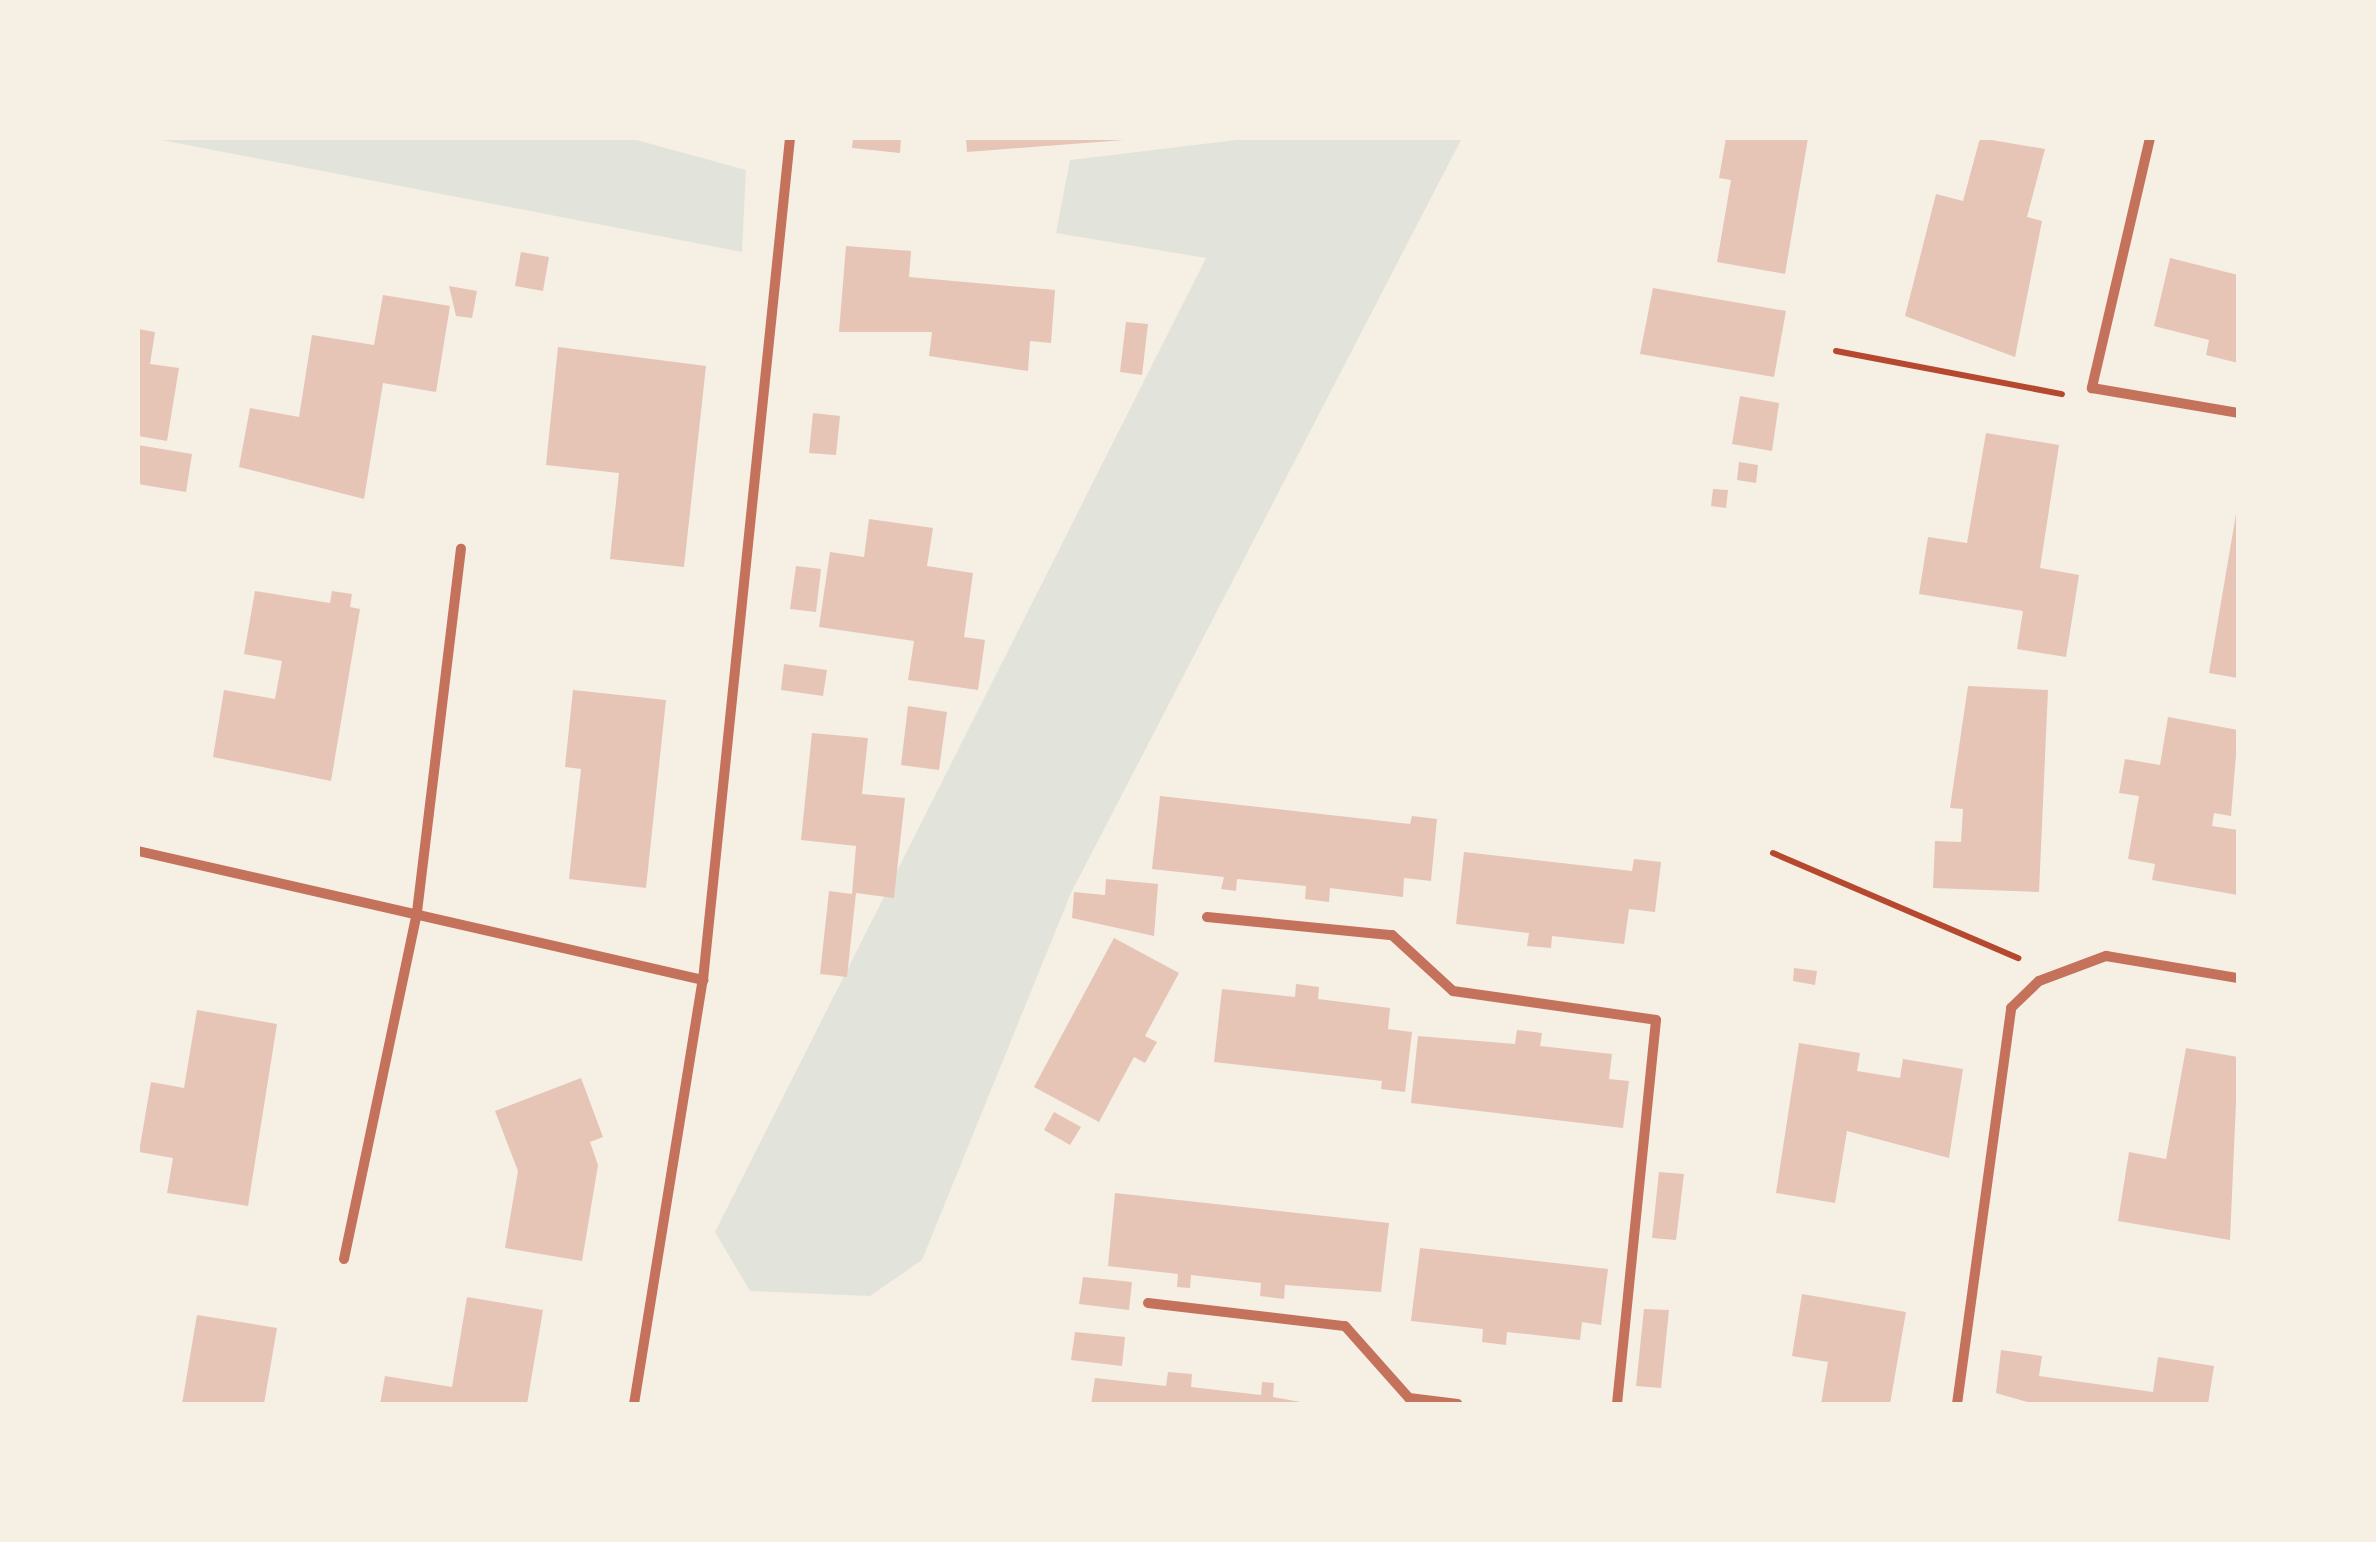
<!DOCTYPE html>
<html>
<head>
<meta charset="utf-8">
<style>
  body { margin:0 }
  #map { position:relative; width:2376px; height:1542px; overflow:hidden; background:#f6efe4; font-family:"IBM Plex Sans",sans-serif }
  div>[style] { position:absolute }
  .green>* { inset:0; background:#e2e4dc }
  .building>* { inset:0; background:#e6c5b7 }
  .path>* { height:6px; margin:-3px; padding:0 3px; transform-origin:3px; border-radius:3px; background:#b5482f }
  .minor>* { height:10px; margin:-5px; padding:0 5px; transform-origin:5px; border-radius:5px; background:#c5725c }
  span { translate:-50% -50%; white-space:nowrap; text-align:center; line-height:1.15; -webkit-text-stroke:8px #f6efe4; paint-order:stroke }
  .frame { position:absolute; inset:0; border:140px solid #f6efe4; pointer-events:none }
</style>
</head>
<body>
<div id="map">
  <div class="green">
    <i style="clip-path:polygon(151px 138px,629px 138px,746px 170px,742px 252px)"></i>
    <i style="clip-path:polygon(1253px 138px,1462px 138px,1071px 893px,922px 1260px,870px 1296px,750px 1291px,715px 1232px,1206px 258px,1056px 233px,1070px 160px)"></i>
  </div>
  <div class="building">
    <i style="clip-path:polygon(853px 138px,901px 138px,900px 153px,852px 148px)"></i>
    <i style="clip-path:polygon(966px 138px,1124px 138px,1124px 140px,967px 152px)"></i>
    <i style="clip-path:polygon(1726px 138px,1808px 138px,1785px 274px,1717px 262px,1731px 180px,1719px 178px)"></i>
    <i style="clip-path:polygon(1980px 138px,2045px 149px,2027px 217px,2042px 221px,2015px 357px,1905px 316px,1936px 194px,1963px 201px)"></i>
    <i style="clip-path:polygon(846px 246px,911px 251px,909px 277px,1055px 290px,1051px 343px,1030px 341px,1028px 371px,929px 356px,932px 332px,839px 332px)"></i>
    <i style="clip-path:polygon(521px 252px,549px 257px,543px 291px,515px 286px)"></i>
    <i style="clip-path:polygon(2170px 258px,2238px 275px,2238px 363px,2206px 355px,2209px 340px,2154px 326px)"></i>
    <i style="clip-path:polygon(449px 286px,477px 291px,472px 318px,456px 316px)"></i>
    <i style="clip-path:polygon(1653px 288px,1786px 311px,1774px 377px,1640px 354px)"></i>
    <i style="clip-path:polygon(383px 295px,450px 306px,436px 392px,383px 383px,364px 499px,239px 467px,250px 408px,299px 417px,312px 335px,374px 345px)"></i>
    <i style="clip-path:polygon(1126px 322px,1148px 324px,1142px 375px,1120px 372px)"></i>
    <i style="clip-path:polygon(138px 329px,155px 332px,150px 364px,179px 368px,167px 441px,138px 436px)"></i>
    <i style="clip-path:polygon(558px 347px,706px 366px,684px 567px,610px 559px,619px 473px,546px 465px)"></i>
    <i style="clip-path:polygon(1740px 396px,1779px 403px,1772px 451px,1732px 444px)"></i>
    <i style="clip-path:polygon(813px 413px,840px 416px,836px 455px,809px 453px)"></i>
    <i style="clip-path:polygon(1986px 433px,2059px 445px,2040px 568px,2079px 575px,2066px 657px,2017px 649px,2023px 611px,1919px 594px,1928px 537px,1967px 543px)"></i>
    <i style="clip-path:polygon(138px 445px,192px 454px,186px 492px,138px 484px)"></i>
    <i style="clip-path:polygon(1739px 462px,1758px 465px,1756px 483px,1737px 480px)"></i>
    <i style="clip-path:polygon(1713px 489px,1728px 490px,1726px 508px,1711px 506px)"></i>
    <i style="clip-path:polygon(2236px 514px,2238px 515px,2238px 678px,2209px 673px)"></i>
    <i style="clip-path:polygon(869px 519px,933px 528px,927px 566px,973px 573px,964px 637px,985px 640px,978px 690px,908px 680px,914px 641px,819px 627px,830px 552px,864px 557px)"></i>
    <i style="clip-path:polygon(796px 566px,821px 569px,816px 612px,790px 609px)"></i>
    <i style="clip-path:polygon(255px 591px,330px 603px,332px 591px,352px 594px,350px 607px,360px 609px,331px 781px,213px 757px,224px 690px,275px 699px,282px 661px,244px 654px)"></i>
    <i style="clip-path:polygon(784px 664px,827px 670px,823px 696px,781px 690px)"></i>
    <i style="clip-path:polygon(1968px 686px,2048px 690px,2039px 892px,1933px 888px,1935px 841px,1961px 842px,1963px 809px,1950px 808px)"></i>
    <i style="clip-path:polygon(573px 690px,666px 700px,646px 888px,569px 879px,581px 769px,565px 767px)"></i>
    <i style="clip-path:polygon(908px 706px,947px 712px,939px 770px,901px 765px)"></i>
    <i style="clip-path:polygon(2168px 717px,2238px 730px,2231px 816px,2214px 813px,2212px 826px,2238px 830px,2238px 895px,2152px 880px,2155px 864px,2128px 859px,2139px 796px,2119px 793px,2125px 759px,2160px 765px)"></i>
    <i style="clip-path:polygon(812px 733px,868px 738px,862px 794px,905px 798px,894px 898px,856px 893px,847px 977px,820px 974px,829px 891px,852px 894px,856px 846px,801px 840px)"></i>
    <i style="clip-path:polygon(1160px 796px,1410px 824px,1412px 816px,1437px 819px,1431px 881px,1404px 878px,1403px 897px,1330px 888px,1329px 902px,1305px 899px,1306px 886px,1237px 879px,1236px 891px,1221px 889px,1224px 877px,1152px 869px)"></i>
    <i style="clip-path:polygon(1464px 852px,1632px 871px,1634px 859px,1661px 862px,1655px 912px,1629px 909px,1624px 944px,1552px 936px,1551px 948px,1527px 946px,1529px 933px,1456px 924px)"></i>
    <i style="clip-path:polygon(1106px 879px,1158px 884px,1154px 936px,1072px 918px,1074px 892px,1105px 895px)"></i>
    <i style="clip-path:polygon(1114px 938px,1179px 973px,1145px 1036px,1157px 1042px,1145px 1063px,1134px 1057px,1099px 1122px,1034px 1087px)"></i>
    <i style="clip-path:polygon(1794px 968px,1817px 971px,1815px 985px,1793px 981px)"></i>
    <i style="clip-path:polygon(1296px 984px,1319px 987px,1318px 999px,1390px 1008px,1388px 1029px,1412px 1032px,1405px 1092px,1381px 1089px,1382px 1081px,1214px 1062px,1222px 989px,1295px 997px)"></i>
    <i style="clip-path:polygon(197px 1010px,277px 1024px,248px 1206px,167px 1193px,173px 1158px,139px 1152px,151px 1082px,184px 1088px)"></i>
    <i style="clip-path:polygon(1517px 1030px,1542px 1033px,1540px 1046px,1612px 1054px,1609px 1079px,1629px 1081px,1623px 1128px,1411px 1103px,1418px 1036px,1515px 1044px)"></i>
    <i style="clip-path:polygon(1799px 1043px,1860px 1053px,1857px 1071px,1900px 1078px,1903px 1059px,1963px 1069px,1949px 1158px,1847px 1131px,1835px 1203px,1776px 1193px)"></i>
    <i style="clip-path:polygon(2186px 1048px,2238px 1057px,2230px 1240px,2118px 1221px,2129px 1152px,2166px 1159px)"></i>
    <i style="clip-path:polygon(581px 1078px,603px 1137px,590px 1142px,598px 1165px,582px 1261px,505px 1248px,518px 1171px,495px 1111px)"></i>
    <i style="clip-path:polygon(1054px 1112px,1081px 1127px,1070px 1145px,1044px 1130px)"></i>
    <i style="clip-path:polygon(1659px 1172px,1684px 1174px,1676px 1240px,1652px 1238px)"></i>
    <i style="clip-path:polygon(1115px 1193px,1389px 1223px,1381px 1292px,1285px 1285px,1284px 1299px,1260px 1296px,1261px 1283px,1191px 1275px,1190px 1288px,1177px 1287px,1178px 1274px,1108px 1266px)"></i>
    <i style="clip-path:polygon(1420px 1248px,1608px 1269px,1601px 1325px,1582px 1322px,1580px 1340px,1507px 1332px,1506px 1345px,1482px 1342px,1483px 1329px,1411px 1321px)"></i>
    <i style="clip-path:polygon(1083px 1277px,1132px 1282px,1129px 1310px,1079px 1304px)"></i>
    <i style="clip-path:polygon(1802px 1294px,1906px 1312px,1890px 1404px,1821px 1404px,1828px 1362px,1792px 1356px)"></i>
    <i style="clip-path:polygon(467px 1297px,543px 1310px,527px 1404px,380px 1404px,385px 1376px,452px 1387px)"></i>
    <i style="clip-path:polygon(1644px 1309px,1669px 1310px,1661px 1388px,1636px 1386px)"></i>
    <i style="clip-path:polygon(197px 1315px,277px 1328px,264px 1404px,182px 1404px)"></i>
    <i style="clip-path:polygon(1075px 1332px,1125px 1337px,1122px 1366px,1071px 1360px)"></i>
    <i style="clip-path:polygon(2001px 1350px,2042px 1356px,2039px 1376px,2153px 1392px,2158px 1357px,2214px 1366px,2208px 1404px,2034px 1404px,1996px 1393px)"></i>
    <i style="clip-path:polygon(1168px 1372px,1192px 1374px,1191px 1387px,1261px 1395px,1262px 1382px,1274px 1383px,1273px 1397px,1312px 1404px,1091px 1404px,1095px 1378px,1166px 1386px)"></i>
  </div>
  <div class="path">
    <i style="left:1836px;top:351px;width:230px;rotate:10.8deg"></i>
    <i style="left:1773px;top:853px;width:267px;rotate:23.2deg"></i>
  </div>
  <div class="minor">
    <i style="left:2150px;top:138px;width:257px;rotate:103.1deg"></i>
    <i style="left:2092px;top:388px;width:148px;rotate:9.7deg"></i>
    <i style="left:138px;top:851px;width:580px;rotate:12.86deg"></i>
    <i style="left:1207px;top:917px;width:186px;rotate:5.6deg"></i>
    <i style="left:1392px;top:935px;width:83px;rotate:42.6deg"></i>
    <i style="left:1453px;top:991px;width:205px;rotate:8.1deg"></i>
    <i style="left:1656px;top:1020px;width:386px;rotate:95.8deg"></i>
    <i style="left:344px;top:1259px;width:355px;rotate:-78.1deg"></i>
    <i style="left:417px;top:912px;width:366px;rotate:-83.1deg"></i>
    <i style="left:1148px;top:1303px;width:198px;rotate:6.7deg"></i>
    <i style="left:1345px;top:1326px;width:96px;rotate:48.4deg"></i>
    <i style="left:1409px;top:1398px;width:49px;rotate:7deg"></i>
    <i style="left:634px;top:1404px;width:430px;rotate:-80.8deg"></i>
    <i style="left:703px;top:980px;width:846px;rotate:-84.1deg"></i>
    <i style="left:1957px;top:1404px;width:400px;rotate:-82.2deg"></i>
    <i style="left:2011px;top:1008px;width:39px;rotate:-44deg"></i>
    <i style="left:2039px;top:981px;width:72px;rotate:-20.5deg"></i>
    <i style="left:2106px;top:956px;width:134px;rotate:9.5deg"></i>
  </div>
  <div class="frame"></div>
</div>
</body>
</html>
